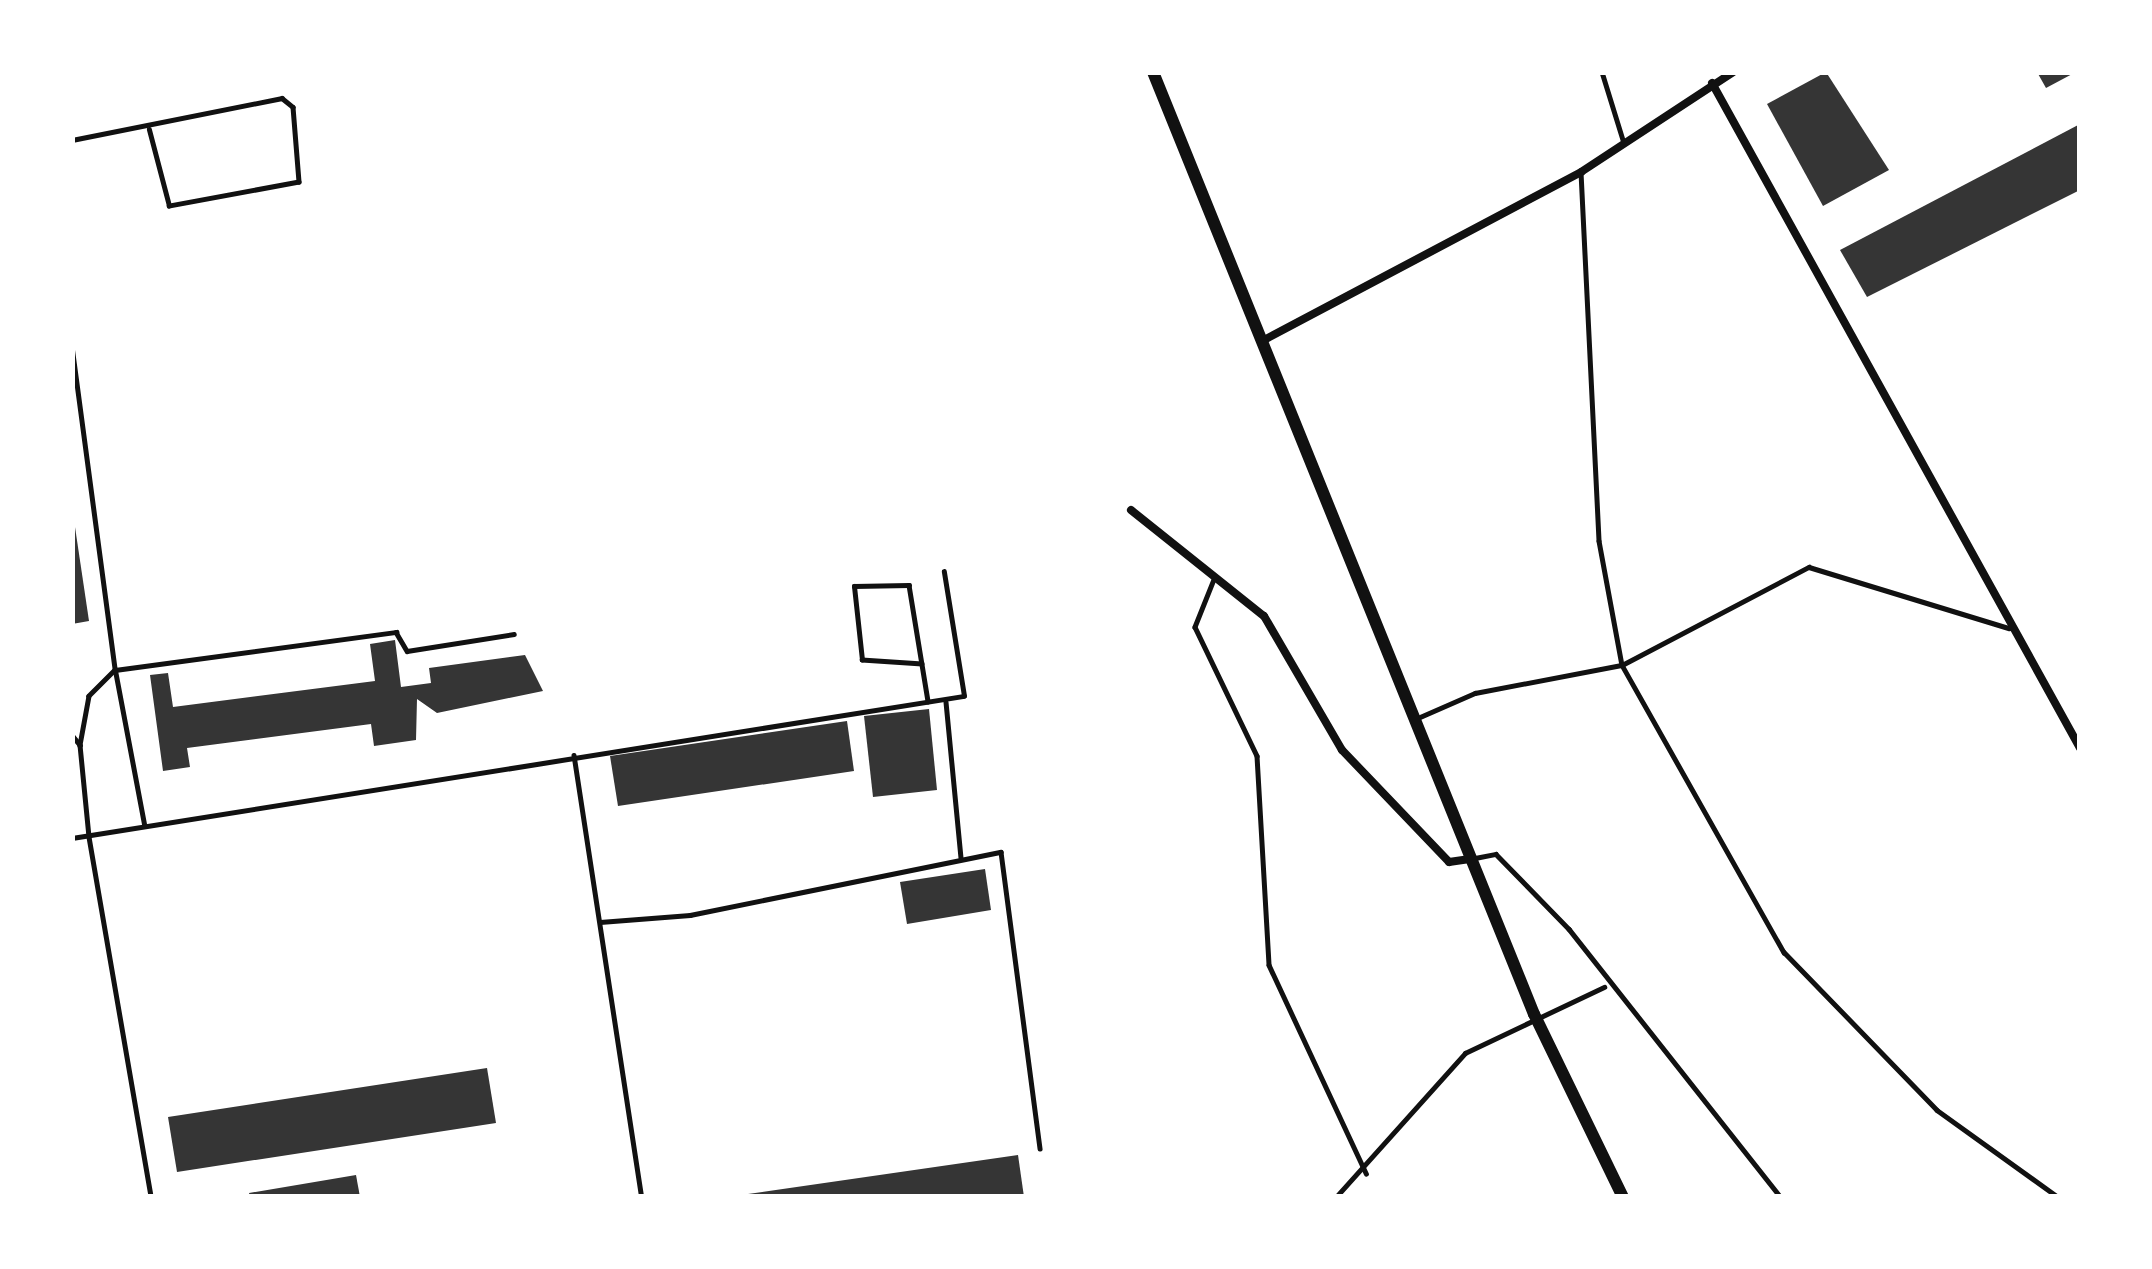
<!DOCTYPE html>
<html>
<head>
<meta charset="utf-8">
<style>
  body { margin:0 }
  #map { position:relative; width:2152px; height:1269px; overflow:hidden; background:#fff; font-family:"Exo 2",sans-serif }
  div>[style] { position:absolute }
  .building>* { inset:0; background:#353535 }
  .service>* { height:4.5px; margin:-2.25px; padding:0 2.25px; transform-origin:2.25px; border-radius:2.25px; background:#111 }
  .minor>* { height:8px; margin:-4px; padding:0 4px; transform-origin:4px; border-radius:4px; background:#111 }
  .primary>* { height:12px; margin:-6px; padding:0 6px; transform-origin:6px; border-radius:6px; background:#111 }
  span { translate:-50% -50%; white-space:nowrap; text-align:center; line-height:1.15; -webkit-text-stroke:12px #fff; paint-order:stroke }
  .frame { position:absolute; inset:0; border:75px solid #fff; pointer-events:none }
</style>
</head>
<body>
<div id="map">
  <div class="building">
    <i style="clip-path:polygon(1826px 72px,1889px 170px,1823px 206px,1767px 104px)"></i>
    <i style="clip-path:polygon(2037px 72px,2076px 72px,2046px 88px)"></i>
    <i style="clip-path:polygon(2080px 124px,2080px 190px,1867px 297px,1840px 250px)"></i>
    <i style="clip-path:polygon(75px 527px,89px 621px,72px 624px,72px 528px)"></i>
    <i style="clip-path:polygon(395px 640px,401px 687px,431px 683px,429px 668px,525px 655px,543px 691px,437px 713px,417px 699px,416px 740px,374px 746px,371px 724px,187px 748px,190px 767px,163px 771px,150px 675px,168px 673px,173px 707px,375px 681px,370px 644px)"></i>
    <i style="clip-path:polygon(929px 709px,937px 790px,873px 797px,864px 716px)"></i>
    <i style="clip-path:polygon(847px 721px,854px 771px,618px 806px,610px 756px)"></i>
    <i style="clip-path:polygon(985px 869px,991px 910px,907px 924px,900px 882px)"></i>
    <i style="clip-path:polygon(487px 1068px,496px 1123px,177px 1172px,168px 1117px)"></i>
    <i style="clip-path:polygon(1018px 1155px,1024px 1197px,748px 1197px,748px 1194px)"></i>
    <i style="clip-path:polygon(356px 1175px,360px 1197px,250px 1197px,249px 1193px)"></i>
  </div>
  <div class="service">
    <i style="left:1602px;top:72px;width:71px;rotate:72.8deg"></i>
    <i style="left:72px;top:140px;width:214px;rotate:-11.3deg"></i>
    <i style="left:282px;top:98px;width:14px;rotate:39deg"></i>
    <i style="left:293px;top:107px;width:75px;rotate:85.4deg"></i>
    <i style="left:299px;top:182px;width:132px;rotate:169.5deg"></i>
    <i style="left:169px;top:206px;width:79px;rotate:-104.7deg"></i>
    <i style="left:1581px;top:172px;width:369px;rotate:87.2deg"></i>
    <i style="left:1599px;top:541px;width:126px;rotate:79.5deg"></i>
    <i style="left:1622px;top:665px;width:330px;rotate:60.6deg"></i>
    <i style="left:1784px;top:952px;width:220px;rotate:45.9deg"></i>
    <i style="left:1937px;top:1110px;width:149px;rotate:35.7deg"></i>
    <i style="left:72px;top:346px;width:327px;rotate:82.4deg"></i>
    <i style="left:115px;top:670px;width:37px;rotate:135deg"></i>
    <i style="left:89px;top:696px;width:50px;rotate:100.4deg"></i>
    <i style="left:80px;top:745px;width:92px;rotate:84.4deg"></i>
    <i style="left:89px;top:837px;width:365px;rotate:80.2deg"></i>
    <i style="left:1215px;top:577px;width:54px;rotate:111.8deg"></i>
    <i style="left:1195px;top:627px;width:143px;rotate:64.3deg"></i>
    <i style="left:1257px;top:756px;width:209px;rotate:86.7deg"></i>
    <i style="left:1269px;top:965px;width:230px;rotate:65deg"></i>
    <i style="left:922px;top:664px;width:60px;rotate:-176.2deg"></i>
    <i style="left:862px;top:660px;width:74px;rotate:-96.2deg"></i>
    <i style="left:854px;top:586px;width:55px;rotate:-1deg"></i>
    <i style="left:909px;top:585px;width:118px;rotate:80.7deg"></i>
    <i style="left:946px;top:702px;width:156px;rotate:84.5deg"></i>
    <i style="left:1420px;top:717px;width:60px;rotate:-23.6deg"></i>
    <i style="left:1475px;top:693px;width:150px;rotate:-10.8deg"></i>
    <i style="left:1622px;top:665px;width:211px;rotate:-27.7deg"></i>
    <i style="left:1809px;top:567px;width:209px;rotate:17deg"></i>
    <i style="left:72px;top:735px;width:13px;rotate:51deg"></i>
    <i style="left:574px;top:755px;width:447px;rotate:81.3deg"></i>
    <i style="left:144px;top:824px;width:157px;rotate:-100.7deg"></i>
    <i style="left:115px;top:670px;width:284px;rotate:-7.7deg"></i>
    <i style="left:396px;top:632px;width:22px;rotate:60deg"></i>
    <i style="left:407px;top:651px;width:108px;rotate:-9deg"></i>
    <i style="left:72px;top:838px;width:903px;rotate:-9.05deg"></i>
    <i style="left:964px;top:696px;width:126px;rotate:-99.2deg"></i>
    <i style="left:1475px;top:858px;width:21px;rotate:-11deg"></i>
    <i style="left:1496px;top:854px;width:105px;rotate:45.8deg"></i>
    <i style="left:1569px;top:929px;width:342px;rotate:51.7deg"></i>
    <i style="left:600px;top:922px;width:90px;rotate:-4.4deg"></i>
    <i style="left:690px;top:915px;width:317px;rotate:-11.5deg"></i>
    <i style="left:1001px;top:852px;width:299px;rotate:82.5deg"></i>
    <i style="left:1336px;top:1197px;width:193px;rotate:-48.1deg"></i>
    <i style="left:1465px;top:1053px;width:154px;rotate:-25.4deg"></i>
  </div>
  <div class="minor">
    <i style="left:1712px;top:83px;width:760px;rotate:61.04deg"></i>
    <i style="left:1264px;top:340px;width:359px;rotate:-27.9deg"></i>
    <i style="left:1581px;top:172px;width:182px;rotate:-33.3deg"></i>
    <i style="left:1131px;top:510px;width:170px;rotate:38.6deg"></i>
    <i style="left:1264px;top:616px;width:155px;rotate:59.8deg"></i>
    <i style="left:1342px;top:750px;width:155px;rotate:46.3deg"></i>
    <i style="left:1449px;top:862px;width:21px;rotate:-8deg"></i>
  </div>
  <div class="primary">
    <i style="left:1153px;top:72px;width:1016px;rotate:67.98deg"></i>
    <i style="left:1534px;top:1014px;width:203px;rotate:64.1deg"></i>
  </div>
  <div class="frame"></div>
</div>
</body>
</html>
